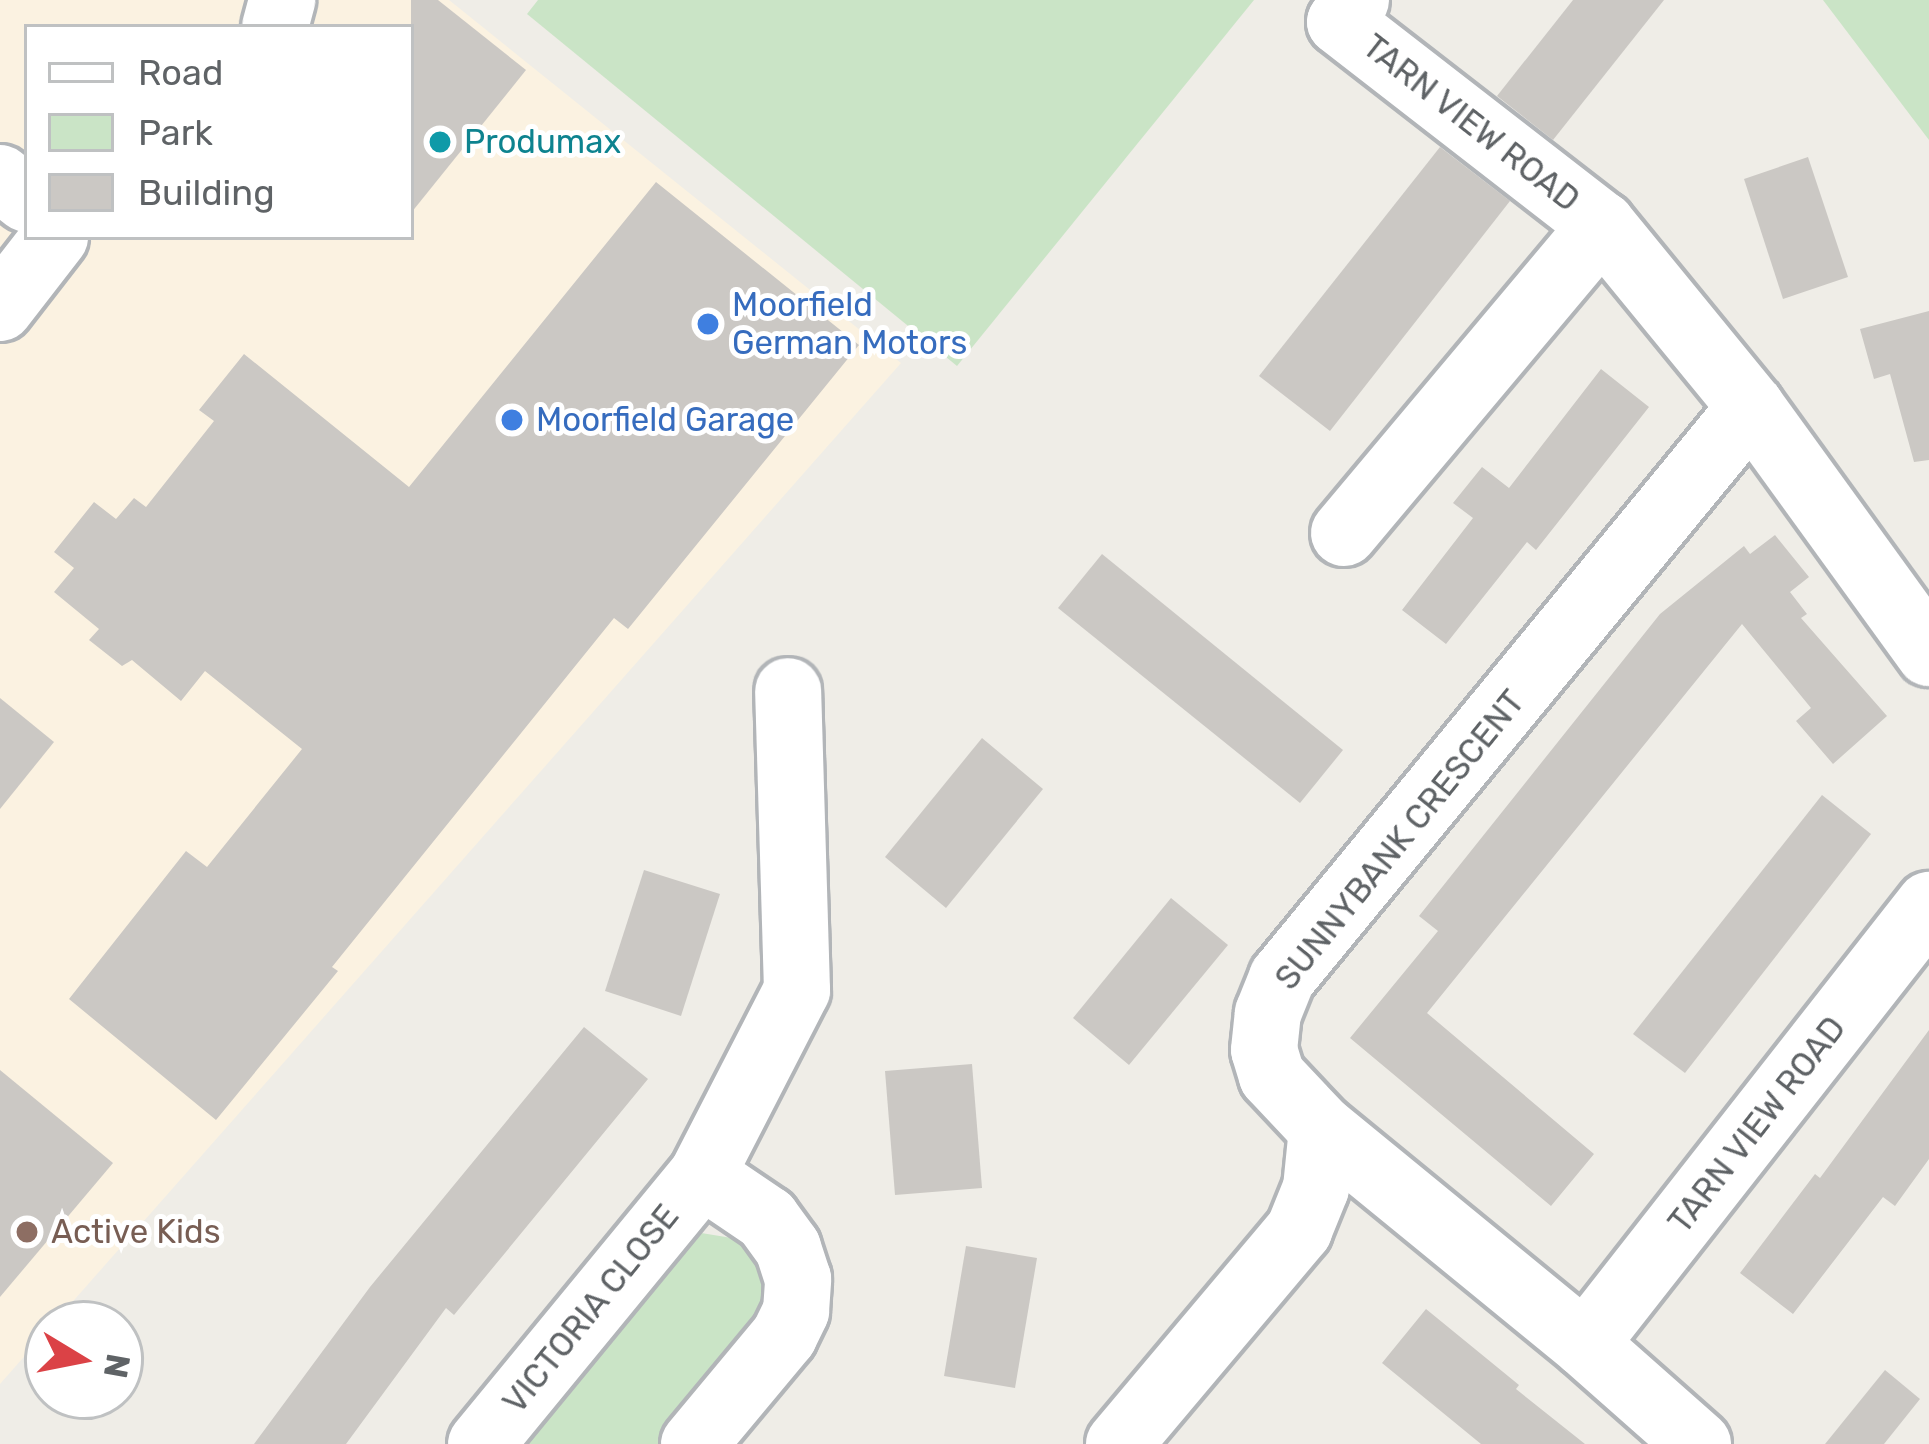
<!DOCTYPE html>
<html>
<head>
<meta charset="utf-8">
<style>
  body { margin:0 }
  #map { position:relative; width:1929px; height:1444px; overflow:hidden; background:#efede7; font-family:Rubik,sans-serif }
  div>[style] { position:absolute }
  .commercial>* { inset:0; background:#fbf2e1 }
  .green>* { inset:0; background:#cae4c6 }
  .building>* { inset:0; background:#cbc8c4 }
  .roads { filter:drop-shadow(3px 0 #b2b5b8) drop-shadow(-3px 0 #b2b5b8) drop-shadow(0 3px #b2b5b8) drop-shadow(0 -3px #b2b5b8) }
  .street>* { height:66px; margin:-33px; padding:0 33px; transform-origin:33px; border-radius:33px; background:#fff }
  .dots>* { width:33px; height:33px; translate:-50% -50%; box-sizing:border-box; border:6px solid #fff; border-radius:50% }
  span { translate:-50% -50%; white-space:nowrap; text-align:center; line-height:1.15; -webkit-text-stroke:10px #fff; paint-order:stroke }
  .street-label { font-size:33px; color:#5f6366 }
  .culture-label { font-size:33px; color:#0d838f }
  .left { translate:0 -50%; text-align:left }
  .shop-label { font-size:33px; color:#366cbe }
  .education-label { font-size:33px; color:#785e54 }
  .legend { position:absolute; left:24px; top:24px; width:390px; height:216px; box-sizing:border-box; background:#fff; border:3px solid #bfc1c2; margin:0; padding:15px 21px; list-style:none; font-size:36px; color:#5f6366 }
  .legend li { display:flex; align-items:center; gap:24px; height:60px }
  .legend b { width:60px; border:3px solid #bfc1c2 }
  .north { position:absolute; left:24px; top:1300px; width:120px; height:120px; box-sizing:border-box; background:#fff; border:3px solid #bfc1c2; border-radius:50%; rotate:100deg; font-size:33px; font-weight:700; line-height:48px; text-align:center; color:#5f6366 }
  .north::after { content:''; display:block; margin:auto; width:42px; height:54px; background:#db4246; clip-path:polygon(50% 0,100% 100%,50% 72%,0 100%) }
</style>
</head>
<body>
<div id="map">
  <div class="commercial">
    <i style="clip-path:polygon(evenodd,0 0,449px 0,901px 363px,0 1384px,0 0,27px 27px,411px 27px,411px 237px,27px 237px,27px 27px)"></i>
  </div>
  <div class="green">
    <i style="clip-path:polygon(538px 0,1254px 0,957px 366px,527px 14px)"></i>
    <i style="clip-path:polygon(1823px 0,1929px 0,1929px 140px)"></i>
    <i style="clip-path:polygon(689px 1231px,738px 1239px,755px 1252px,767px 1271px,766px 1324px,663px 1444px,504px 1444px)"></i>
  </div>
  <div class="building">
    <i style="clip-path:polygon(411px 0,438px 0,526px 70px,411px 213px)"></i>
    <i style="clip-path:polygon(1573px 0,1664px 0,1553px 140px,1497px 96px)"></i>
    <i style="clip-path:polygon(1440px 147px,1510px 201px,1330px 431px,1259px 376px)"></i>
    <i style="clip-path:polygon(1808px 157px,1848px 277px,1783px 299px,1744px 179px)"></i>
    <i style="clip-path:polygon(656px 182px,859px 345px,628px 629px,614px 618px,332px 967px,338px 971px,216px 1120px,69px 999px,186px 851px,207px 867px,302px 749px,205px 671px,181px 701px,132px 660px,122px 666px,89px 640px,99px 629px,54px 592px,74px 568px,54px 552px,94px 502px,116px 519px,134px 498px,146px 507px,214px 421px,199px 410px,244px 354px,409px 487px)"></i>
    <i style="clip-path:polygon(1929px 311px,1929px 460px,1914px 462px,1890px 374px,1874px 379px,1860px 329px)"></i>
    <i style="clip-path:polygon(1601px 369px,1649px 407px,1536px 550px,1527px 542px,1446px 644px,1402px 610px,1473px 518px,1453px 503px,1482px 467px,1509px 488px)"></i>
    <i style="clip-path:polygon(1775px 535px,1809px 577px,1790px 592px,1807px 614px,1801px 618px,1887px 716px,1833px 764px,1796px 721px,1811px 708px,1742px 624px,1427px 1013px,1594px 1154px,1551px 1206px,1350px 1038px,1438px 931px,1419px 916px,1660px 614px,1744px 546px,1750px 554px)"></i>
    <i style="clip-path:polygon(1102px 554px,1343px 750px,1300px 803px,1058px 608px)"></i>
    <i style="clip-path:polygon(0 698px,54px 742px,0 809px)"></i>
    <i style="clip-path:polygon(982px 738px,1043px 789px,946px 908px,885px 857px)"></i>
    <i style="clip-path:polygon(1822px 795px,1871px 834px,1685px 1073px,1633px 1034px)"></i>
    <i style="clip-path:polygon(644px 870px,720px 894px,681px 1016px,605px 991px)"></i>
    <i style="clip-path:polygon(1171px 898px,1228px 945px,1129px 1065px,1073px 1018px)"></i>
    <i style="clip-path:polygon(584px 1027px,648px 1079px,454px 1315px,446px 1308px,346px 1444px,254px 1444px,370px 1287px)"></i>
    <i style="clip-path:polygon(1929px 1030px,1929px 1159px,1895px 1206px,1883px 1197px,1793px 1314px,1740px 1273px,1815px 1174px,1820px 1178px)"></i>
    <i style="clip-path:polygon(972px 1064px,982px 1188px,895px 1195px,885px 1071px)"></i>
    <i style="clip-path:polygon(0 1070px,113px 1163px,0 1297px)"></i>
    <i style="clip-path:polygon(966px 1246px,1037px 1258px,1015px 1388px,944px 1376px)"></i>
    <i style="clip-path:polygon(1426px 1309px,1519px 1385px,1516px 1389px,1585px 1444px,1481px 1444px,1382px 1363px)"></i>
    <i style="clip-path:polygon(1885px 1370px,1920px 1399px,1884px 1444px,1825px 1444px)"></i>
  </div>
  <div class="roads">
    <div class="street">
      <i style="left:1356px;top:0;width:27px;rotate:126deg"></i>
      <i style="left:1340px;top:22px;width:331px;rotate:37.8deg"></i>
      <i style="left:1602px;top:225px;width:235px;rotate:50.7deg"></i>
      <i style="left:1751px;top:407px;width:304px;rotate:54.1deg"></i>
      <i style="left:275px;top:27px;width:28px;rotate:-75deg"></i>
      <i style="left:0;top:178px;width:34px;rotate:38deg"></i>
      <i style="left:0;top:308px;width:90px;rotate:-52.2deg"></i>
      <i style="left:1344px;top:533px;width:402px;rotate:-50deg"></i>
      <i style="left:1585px;top:1344px;width:558px;rotate:-51.92deg"></i>
      <i style="left:481px;top:1444px;width:348px;rotate:-50.6deg"></i>
      <i style="left:702px;top:1175px;width:208px;rotate:-62.8deg"></i>
      <i style="left:797px;top:990px;width:299px;rotate:-91.7deg"></i>
      <i style="left:694px;top:1444px;width:141px;rotate:-50.2deg"></i>
      <i style="left:784px;top:1336px;width:28px;rotate:-64deg"></i>
      <i style="left:796px;top:1311px;width:32px;rotate:-86deg"></i>
      <i style="left:798px;top:1279px;width:33px;rotate:-108deg"></i>
      <i style="left:788px;top:1248px;width:36px;rotate:-126deg"></i>
      <i style="left:767px;top:1219px;width:78px;rotate:-145.9deg"></i>
      <i style="left:1119px;top:1444px;width:280px;rotate:-49.9deg"></i>
      <i style="left:1299px;top:1230px;width:45px;rotate:-68deg"></i>
      <i style="left:1316px;top:1188px;width:59px;rotate:-84.2deg"></i>
      <i style="left:1698px;top:1444px;width:151px;rotate:-138.5deg"></i>
      <i style="left:1585px;top:1344px;width:340px;rotate:-140.7deg"></i>
      <i style="left:1322px;top:1129px;width:73px;rotate:-133.3deg"></i>
      <i style="left:1272px;top:1076px;width:27px;rotate:-107deg"></i>
      <i style="left:1264px;top:1050px;width:37px;rotate:-84deg"></i>
      <i style="left:1268px;top:1013px;width:38px;rotate:-68deg"></i>
      <i style="left:1282px;top:978px;width:739px;rotate:-50.6deg"></i>
    </div>
  </div>
  <div class="dots">
    <i style="left:440px;top:142px;background:#0f9aa8"></i>
    <i style="left:708px;top:324px;background:#3f7fe0"></i>
    <i style="left:512px;top:420px;background:#3f7fe0"></i>
    <i style="left:27px;top:1232px;background:#8d6e63"></i>
  </div>
  <div class="street-label">
    <span style="left:1471px;top:123px;rotate:38deg">TARN VIEW ROAD</span>
    <span style="left:1400px;top:840px;rotate:-51deg">SUNNYBANK CRESCENT</span>
    <span style="left:1757px;top:1125px;rotate:-52deg">TARN VIEW ROAD</span>
    <span style="left:591px;top:1309px;rotate:-51deg">VICTORIA CLOSE</span>
  </div>
  <div class="culture-label">
    <span class="left" style="left:464px;top:142px">Produmax</span>
  </div>
  <div class="shop-label">
    <span class="left" style="left:732px;top:324px">Moorfield<br>German Motors</span>
    <span class="left" style="left:536px;top:420px">Moorfield Garage</span>
  </div>
  <div class="education-label">
    <span class="left" style="left:51px;top:1232px">Active Kids</span>
  </div>
  <ul class="legend">
  <li><b style="height:15px;background:#fff"></b>Road</li>
  <li><b style="height:33px;background:#cae4c6"></b>Park</li>
  <li><b style="height:33px;background:#cbc8c4"></b>Building</li>
  </ul>
  <div class="north">N</div>
</div>
</body>
</html>
